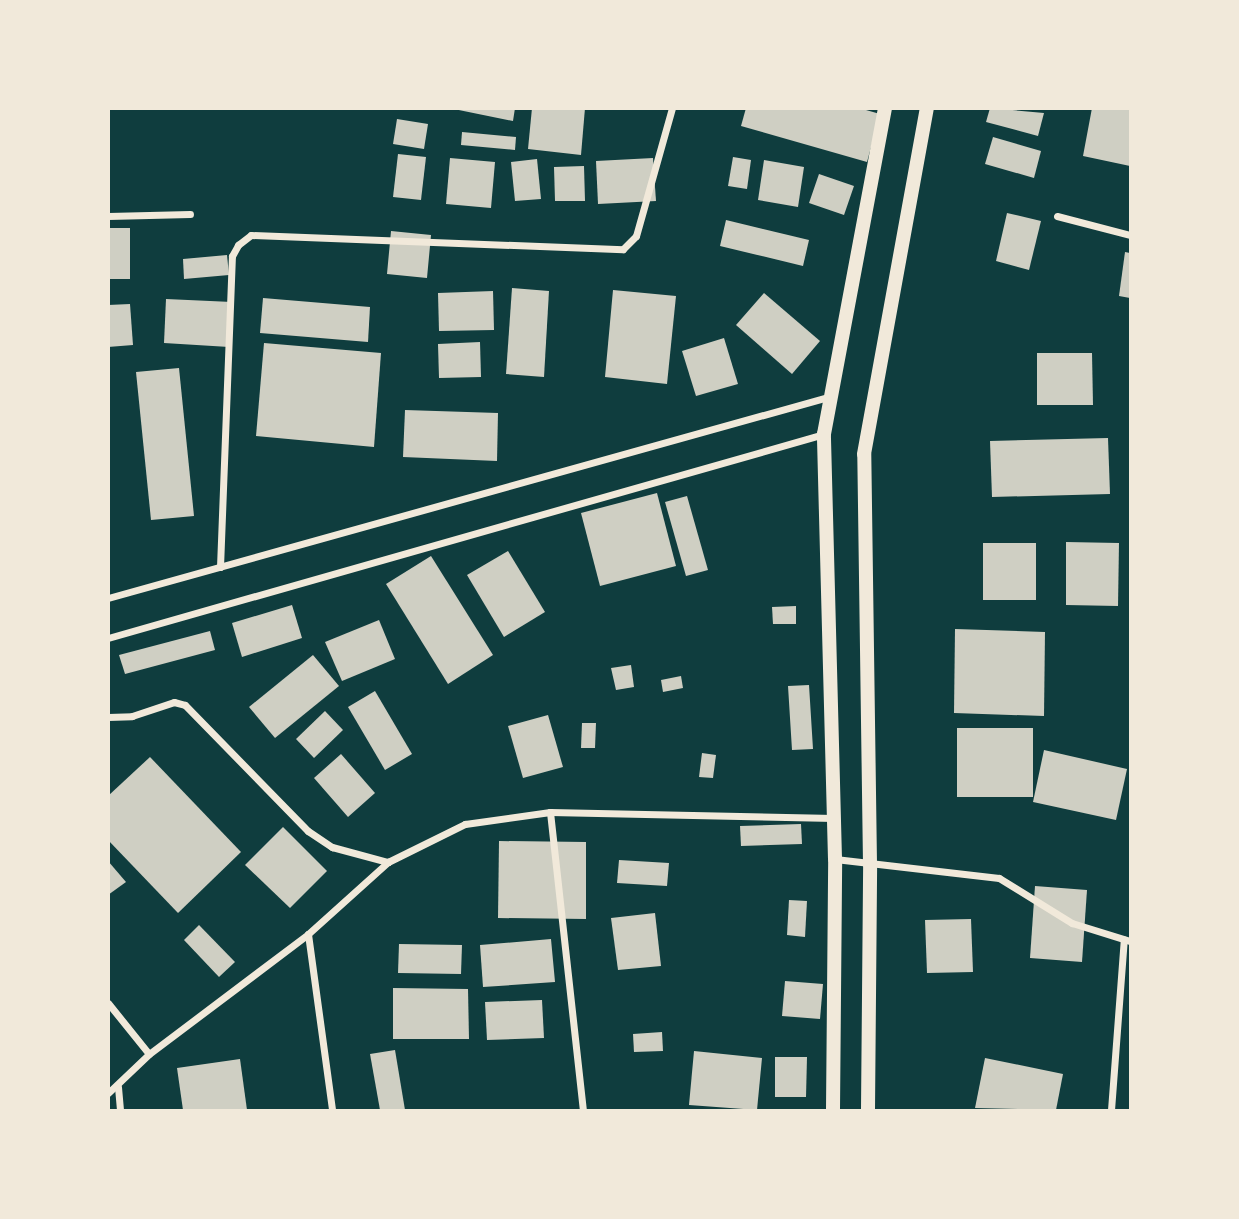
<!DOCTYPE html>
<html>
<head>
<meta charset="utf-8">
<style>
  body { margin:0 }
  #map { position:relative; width:1239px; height:1219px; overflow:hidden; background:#0f3d3e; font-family:Signika,sans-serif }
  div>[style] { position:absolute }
  .building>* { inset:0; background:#cfcfc3 }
  .minor>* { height:7px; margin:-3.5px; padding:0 3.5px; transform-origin:3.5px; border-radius:3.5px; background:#f1e9da }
  .secondary>* { height:14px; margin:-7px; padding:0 7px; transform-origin:7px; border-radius:7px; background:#f1e9da }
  span { translate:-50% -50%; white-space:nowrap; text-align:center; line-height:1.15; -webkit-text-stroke:5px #f1e9da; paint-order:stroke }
  .frame { position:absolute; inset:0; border:110px solid #f1e9da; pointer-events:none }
</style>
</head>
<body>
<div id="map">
  <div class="building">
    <i style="clip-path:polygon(449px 108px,515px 108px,513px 121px)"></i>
    <i style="clip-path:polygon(532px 108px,585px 108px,581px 155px,528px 149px)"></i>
    <i style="clip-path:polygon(746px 108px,859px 108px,880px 114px,867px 162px,741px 126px)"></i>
    <i style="clip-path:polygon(990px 108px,1044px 113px,1038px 136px,986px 122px)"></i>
    <i style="clip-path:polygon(1092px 108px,1130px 108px,1130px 166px,1083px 156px)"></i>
    <i style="clip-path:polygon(397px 119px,428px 124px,424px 149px,393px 144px)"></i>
    <i style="clip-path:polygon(462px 132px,516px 137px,515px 150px,461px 145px)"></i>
    <i style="clip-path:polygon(993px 137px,1041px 151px,1034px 178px,985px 164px)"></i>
    <i style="clip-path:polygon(398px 154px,426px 157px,421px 200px,393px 197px)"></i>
    <i style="clip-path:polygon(733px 157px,751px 160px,747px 189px,728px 186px)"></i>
    <i style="clip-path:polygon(450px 158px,495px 162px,491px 208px,446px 204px)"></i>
    <i style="clip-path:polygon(653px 158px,656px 201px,598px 204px,596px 161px)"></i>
    <i style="clip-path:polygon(537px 159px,541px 199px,515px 201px,511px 162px)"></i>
    <i style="clip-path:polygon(764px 160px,804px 167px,798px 207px,758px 200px)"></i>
    <i style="clip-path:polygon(584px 166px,585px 201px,555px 201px,554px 167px)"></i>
    <i style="clip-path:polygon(819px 174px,854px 186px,844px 215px,809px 203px)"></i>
    <i style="clip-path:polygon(1007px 213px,1041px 221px,1029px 270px,996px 261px)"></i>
    <i style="clip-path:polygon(726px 220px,809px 240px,803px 266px,720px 246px)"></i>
    <i style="clip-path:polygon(108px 228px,130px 228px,130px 279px,108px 279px)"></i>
    <i style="clip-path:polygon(391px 231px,431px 235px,427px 278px,387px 274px)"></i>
    <i style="clip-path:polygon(1125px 252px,1130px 253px,1130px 298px,1119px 296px)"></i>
    <i style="clip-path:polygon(227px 255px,229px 275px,184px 279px,183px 259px)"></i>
    <i style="clip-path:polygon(512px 288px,549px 291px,544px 377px,506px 374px)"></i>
    <i style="clip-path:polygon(613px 290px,676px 296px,667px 384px,605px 377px)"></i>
    <i style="clip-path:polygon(493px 291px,494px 330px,439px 331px,438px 293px)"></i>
    <i style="clip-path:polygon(764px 293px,820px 341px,792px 374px,736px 325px)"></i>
    <i style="clip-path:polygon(263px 298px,370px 307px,368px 342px,260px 333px)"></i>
    <i style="clip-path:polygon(166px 299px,232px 302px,229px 347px,164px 343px)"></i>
    <i style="clip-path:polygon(130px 304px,133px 345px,108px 347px,108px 305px)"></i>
    <i style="clip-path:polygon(724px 338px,738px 384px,696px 396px,682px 351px)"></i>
    <i style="clip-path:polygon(480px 342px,481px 377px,439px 378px,438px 344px)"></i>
    <i style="clip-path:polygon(264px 343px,381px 353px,374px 447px,256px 436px)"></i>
    <i style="clip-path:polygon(1037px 353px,1092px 353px,1093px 405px,1037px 405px)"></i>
    <i style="clip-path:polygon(179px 368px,194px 516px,151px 520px,136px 372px)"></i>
    <i style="clip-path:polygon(405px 410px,498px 413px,497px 461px,403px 457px)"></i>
    <i style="clip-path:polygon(1108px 438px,1110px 494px,992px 497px,990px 441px)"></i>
    <i style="clip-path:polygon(657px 493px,676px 566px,600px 586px,581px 513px)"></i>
    <i style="clip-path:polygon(687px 496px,708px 570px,686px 576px,665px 502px)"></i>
    <i style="clip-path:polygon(1066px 542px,1119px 543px,1118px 606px,1066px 605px)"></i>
    <i style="clip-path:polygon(983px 543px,1036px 543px,1036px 600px,983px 600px)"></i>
    <i style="clip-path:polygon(508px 551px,545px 612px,504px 637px,467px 575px)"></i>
    <i style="clip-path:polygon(431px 556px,493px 655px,448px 684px,386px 584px)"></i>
    <i style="clip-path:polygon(292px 605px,302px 638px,242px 657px,232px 623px)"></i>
    <i style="clip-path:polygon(796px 606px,796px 624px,773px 624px,772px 607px)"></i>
    <i style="clip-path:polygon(379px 620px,395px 659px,342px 681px,325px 642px)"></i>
    <i style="clip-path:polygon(955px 629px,1045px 632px,1044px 716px,954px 713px)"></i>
    <i style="clip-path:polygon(210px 631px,215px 650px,125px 674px,119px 655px)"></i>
    <i style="clip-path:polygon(313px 655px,339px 686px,275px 738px,249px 707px)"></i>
    <i style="clip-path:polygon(631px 665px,634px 687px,616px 690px,611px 668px)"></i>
    <i style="clip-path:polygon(681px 676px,683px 688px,663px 692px,661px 680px)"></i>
    <i style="clip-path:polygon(809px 685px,813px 749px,792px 750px,788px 686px)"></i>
    <i style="clip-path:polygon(375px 691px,412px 754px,385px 770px,348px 707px)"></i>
    <i style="clip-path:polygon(325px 711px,343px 730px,314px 758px,296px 739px)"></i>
    <i style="clip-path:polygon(548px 715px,563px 767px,523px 778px,508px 726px)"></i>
    <i style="clip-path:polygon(582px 723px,596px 723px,595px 748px,581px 748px)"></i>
    <i style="clip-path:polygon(957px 728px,1033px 728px,1033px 797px,957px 797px)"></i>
    <i style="clip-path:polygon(1044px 750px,1127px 769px,1116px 820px,1033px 802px)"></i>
    <i style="clip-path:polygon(702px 753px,716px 755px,713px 778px,699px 777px)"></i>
    <i style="clip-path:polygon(341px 754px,375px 793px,348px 817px,314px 778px)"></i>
    <i style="clip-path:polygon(150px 757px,241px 852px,178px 913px,108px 840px,108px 796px)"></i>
    <i style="clip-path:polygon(801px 824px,802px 844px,741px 846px,740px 826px)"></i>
    <i style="clip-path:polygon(283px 827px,327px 871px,290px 908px,245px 865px)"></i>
    <i style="clip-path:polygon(499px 841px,586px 842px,586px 919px,498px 918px)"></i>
    <i style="clip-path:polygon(619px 860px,669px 863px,667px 886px,617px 883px)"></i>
    <i style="clip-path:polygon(108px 861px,126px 882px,108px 895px)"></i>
    <i style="clip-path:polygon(1035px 886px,1087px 890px,1082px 962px,1030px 958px)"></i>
    <i style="clip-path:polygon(789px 900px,807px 901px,805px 937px,787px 935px)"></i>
    <i style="clip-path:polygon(655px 913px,661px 966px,618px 970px,611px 918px)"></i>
    <i style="clip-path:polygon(971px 919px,973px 972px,927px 973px,925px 920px)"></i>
    <i style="clip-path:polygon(199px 925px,235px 962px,219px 977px,184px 940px)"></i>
    <i style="clip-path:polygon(551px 939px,555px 982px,483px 987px,480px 945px)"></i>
    <i style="clip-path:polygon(399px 944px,462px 945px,461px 974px,398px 973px)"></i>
    <i style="clip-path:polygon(785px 981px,823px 984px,820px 1019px,782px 1016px)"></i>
    <i style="clip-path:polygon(393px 988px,468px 989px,469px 1039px,393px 1039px)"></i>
    <i style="clip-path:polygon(542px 1000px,544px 1038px,487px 1040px,485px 1002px)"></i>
    <i style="clip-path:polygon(662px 1032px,663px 1051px,634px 1052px,633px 1034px)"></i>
    <i style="clip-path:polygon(395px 1050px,405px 1110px,380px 1110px,370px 1054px)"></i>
    <i style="clip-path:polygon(694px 1051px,762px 1058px,757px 1110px,689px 1105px)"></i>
    <i style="clip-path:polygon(775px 1057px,807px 1057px,806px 1097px,775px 1097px)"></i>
    <i style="clip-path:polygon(985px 1058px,1063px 1074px,1056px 1110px,975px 1108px)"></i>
    <i style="clip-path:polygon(240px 1059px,247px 1110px,183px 1110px,177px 1068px)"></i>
  </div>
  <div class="minor">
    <i style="left:108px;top:216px;width:82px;rotate:-1.4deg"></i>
    <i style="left:1057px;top:216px;width:75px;rotate:14.6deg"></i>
    <i style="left:220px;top:567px;width:311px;rotate:-87.8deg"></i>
    <i style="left:232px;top:256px;width:13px;rotate:-61deg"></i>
    <i style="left:238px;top:245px;width:16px;rotate:-38deg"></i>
    <i style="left:251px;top:235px;width:372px;rotate:2.2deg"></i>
    <i style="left:623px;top:249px;width:18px;rotate:-45deg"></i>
    <i style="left:636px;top:236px;width:133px;rotate:-74.3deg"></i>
    <i style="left:108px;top:598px;width:748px;rotate:-15.6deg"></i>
    <i style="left:108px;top:638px;width:744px;rotate:-15.9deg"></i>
    <i style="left:108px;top:717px;width:24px;rotate:-2deg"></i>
    <i style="left:132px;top:716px;width:44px;rotate:-18.4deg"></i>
    <i style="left:174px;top:702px;width:11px;rotate:15deg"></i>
    <i style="left:185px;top:705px;width:176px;rotate:45.7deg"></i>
    <i style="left:308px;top:831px;width:29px;rotate:34deg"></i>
    <i style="left:332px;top:847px;width:58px;rotate:15deg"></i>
    <i style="left:550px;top:812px;width:300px;rotate:83.7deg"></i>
    <i style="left:835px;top:859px;width:165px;rotate:6.6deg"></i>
    <i style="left:999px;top:878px;width:86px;rotate:31.7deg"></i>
    <i style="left:1072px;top:923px;width:61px;rotate:17.2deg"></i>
    <i style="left:308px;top:934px;width:178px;rotate:82.2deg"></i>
    <i style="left:108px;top:1003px;width:65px;rotate:51.2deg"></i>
    <i style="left:118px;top:1087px;width:23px;rotate:85deg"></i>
    <i style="left:108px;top:1093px;width:57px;rotate:-43.6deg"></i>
    <i style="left:149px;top:1054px;width:199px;rotate:-37deg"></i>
    <i style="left:308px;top:934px;width:108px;rotate:-42deg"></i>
    <i style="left:388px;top:862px;width:86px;rotate:-26.3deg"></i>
    <i style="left:465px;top:824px;width:86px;rotate:-8deg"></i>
    <i style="left:550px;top:812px;width:284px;rotate:1.2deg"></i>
    <i style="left:1111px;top:1110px;width:171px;rotate:-85.7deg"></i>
  </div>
  <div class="secondary">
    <i style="left:833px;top:1110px;width:251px;rotate:-89.5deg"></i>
    <i style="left:835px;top:859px;width:425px;rotate:-91.5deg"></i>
    <i style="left:824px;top:434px;width:332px;rotate:-79.4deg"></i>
    <i style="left:868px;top:1110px;width:246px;rotate:-89.5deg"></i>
    <i style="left:870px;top:864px;width:410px;rotate:-90.8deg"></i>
    <i style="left:864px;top:454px;width:352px;rotate:-79.7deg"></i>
  </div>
  <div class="frame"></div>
</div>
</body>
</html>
